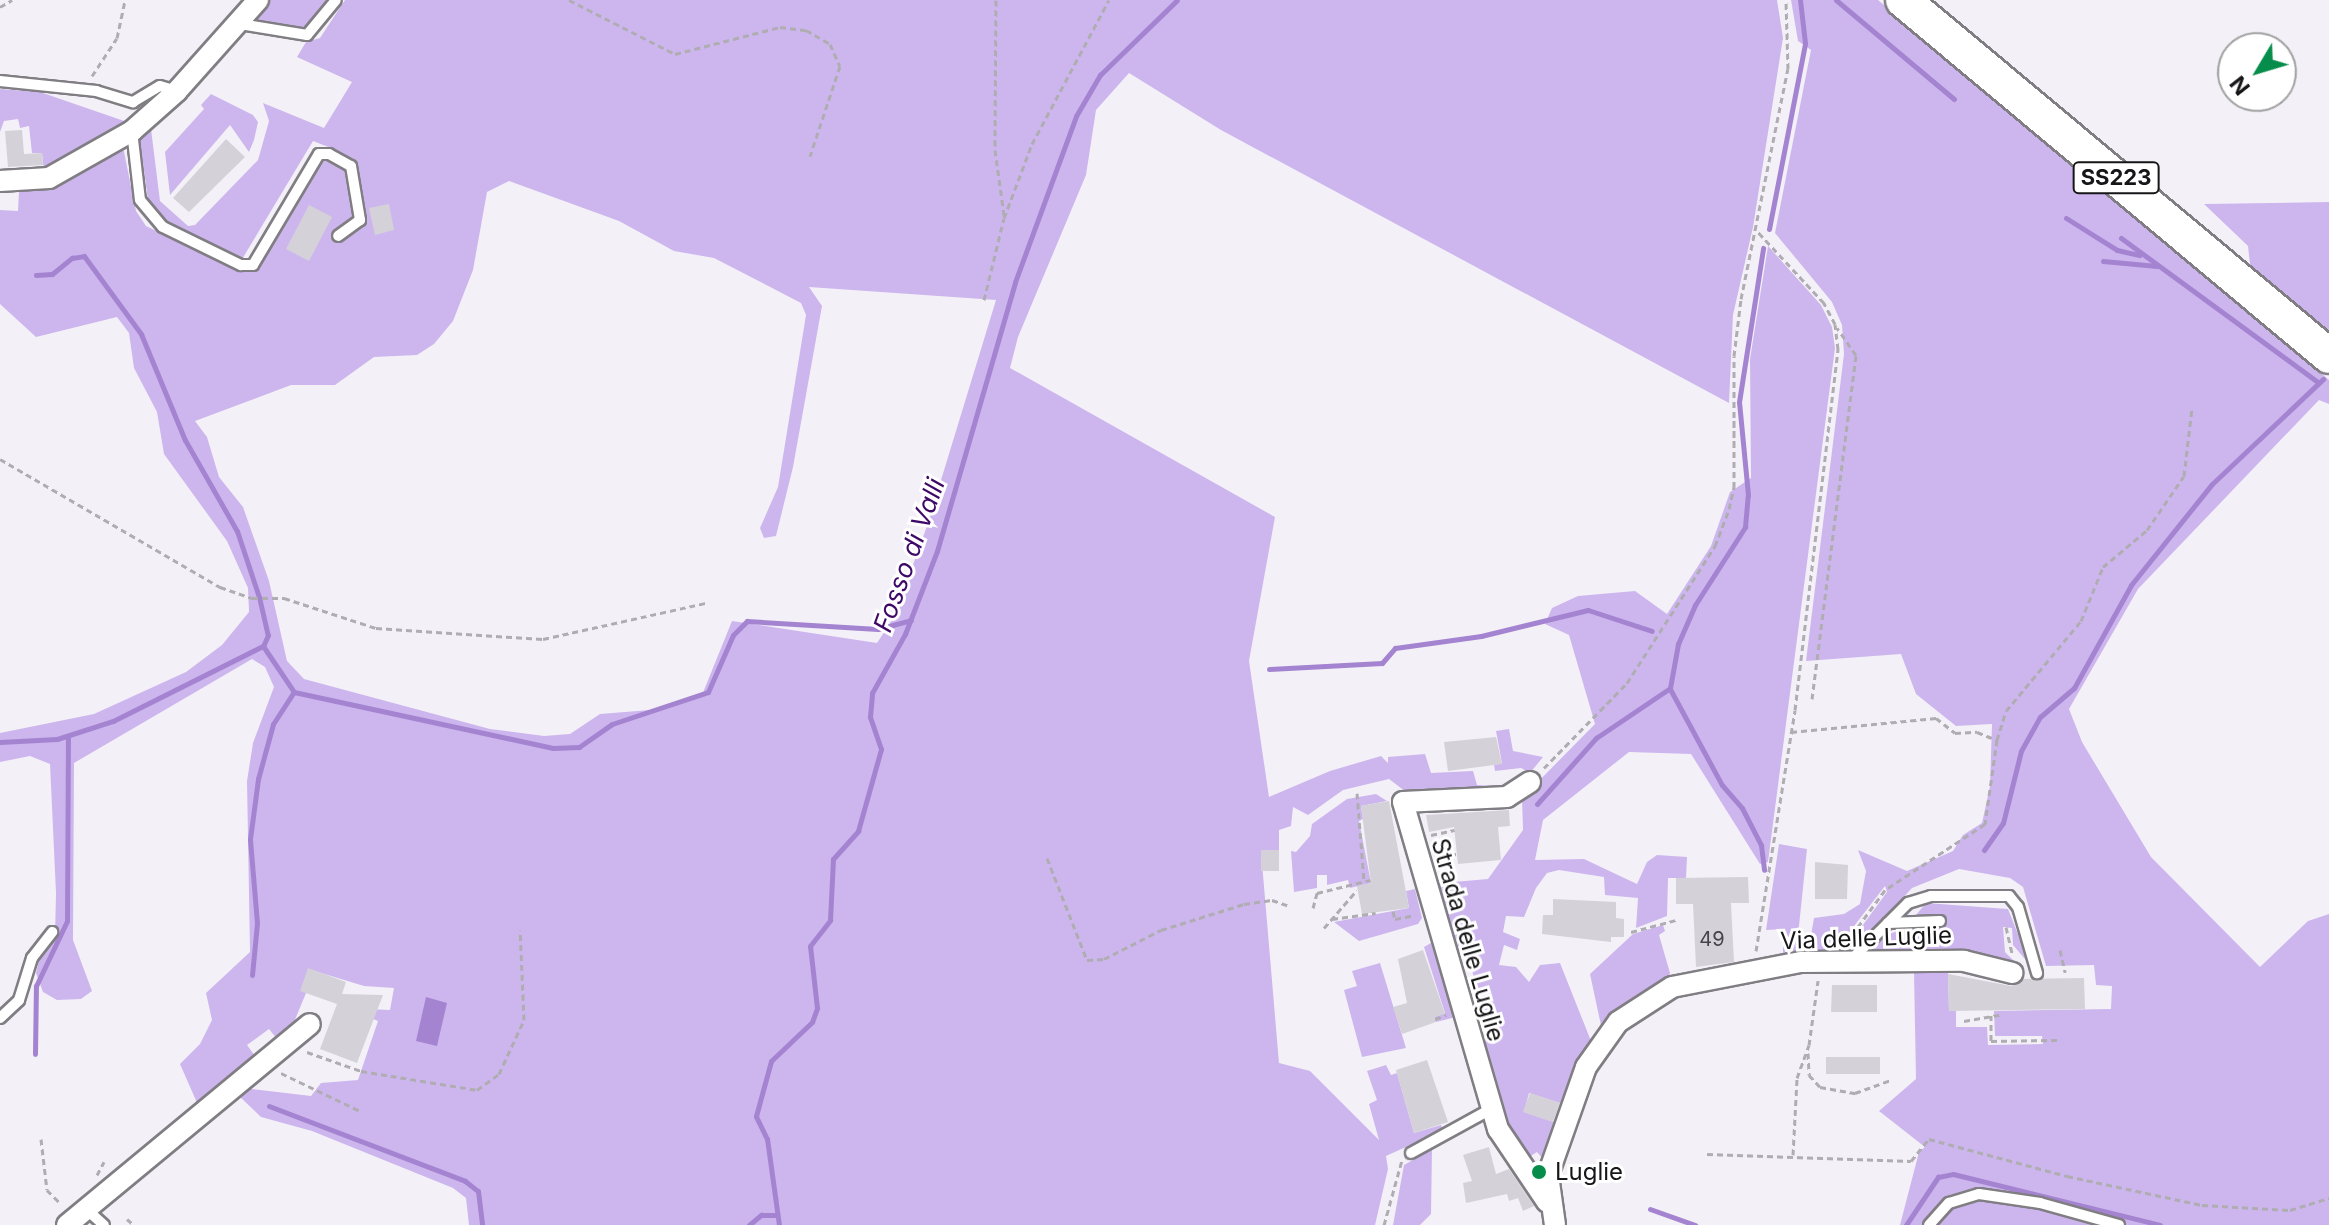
<!DOCTYPE html>
<html>
<head>
<meta charset="utf-8">
<style>
  body { margin:0 }
  #map { position:relative; width:2329px; height:1225px; overflow:hidden; background:#f3f1f7; font-family:Inter,sans-serif }
  div>[style] { position:absolute }
  .green>* { inset:0; background:#cdb6ee }
  .water>* { inset:0; background:#a484d1 }
  .stream>* { height:5px; margin:-2.5px; padding:0 2.5px; transform-origin:2.5px; border-radius:2.5px; background:#a484d1 }
  .building>* { inset:0; background:#d4d2d8 }
  .path>* { height:3px; margin-top:-1.5px; transform-origin:0; background:repeating-linear-gradient(90deg,#afadb2 0 6px,transparent 0 10px) }
  .roads { filter:drop-shadow(2px 0 #807e83) drop-shadow(-2px 0 #807e83) drop-shadow(0 2px #807e83) drop-shadow(0 -2px #807e83) }
  .service>* { height:10px; margin:-5px; padding:0 5px; transform-origin:5px; border-radius:5px; background:#fff }
  .minor>* { height:20px; margin:-10px; padding:0 10px; transform-origin:10px; border-radius:10px; background:#fff }
  .trunk>* { height:34px; margin:-17px; padding:0 17px; transform-origin:17px; border-radius:17px; background:#fff }
  .dots>* { width:22px; height:22px; translate:-50% -50%; box-sizing:border-box; border:4px solid #fff; border-radius:50% }
  span { translate:-50% -50%; white-space:nowrap; text-align:center; line-height:1.15; -webkit-text-stroke:6px #fff; paint-order:stroke }
  .number-label { font-size:20px; color:#464447 }
  .number-label span { -webkit-text-stroke-width:0 }
  .shield-label span { padding:2px 6px; background:#fff; border:2px solid; border-radius:6px; -webkit-text-stroke-width:0 }
  .shield-label { font-size:22px; color:#161517; font-weight:700 }
  .street-label { font-size:24px; color:#161517 }
  .poi-label { font-size:24px; color:#161517 }
  .left { translate:0 -50%; text-align:left }
  .water-label { font-size:26px; color:#3e0867; font-style:italic }
  .north { position:absolute; left:2217px; top:32px; width:80px; height:80px; box-sizing:border-box; background:#fff; border:2px solid #a2a1a2; border-radius:50%; rotate:232deg; font-size:22px; font-weight:700; line-height:32px; text-align:center; color:#161517 }
  .north::after { content:''; display:block; margin:auto; width:28px; height:36px; background:#078d4b; clip-path:polygon(50% 0,100% 100%,50% 72%,0 100%) }
</style>
</head>
<body>
<div id="map">
  <div class="green">
    <i style="clip-path:polygon(265px 0,330px 0,305px 30px,254px 20px)"></i>
    <i style="clip-path:polygon(evenodd,345px 0,1777px 0,1783px 38px,1753px 227px,1733px 315px,1729px 403px,1221px 130px,1129px 73px,1096px 110px,1086px 175px,1018px 337px,1010px 368px,1275px 517px,1249px 661px,1269px 797px,1330px 771px,1381px 756px,1388px 763px,1388px 757px,1425px 754px,1431px 773px,1473px 771px,1477px 785px,1499px 786px,1516px 779px,1520px 783px,1512px 788px,1410px 795px,1389px 779px,1343px 790px,1308px 815px,1293px 807px,1291px 826px,1279px 830px,1279px 850px,1261px 851px,1279px 1063px,1310px 1071px,1379px 1140px,1369px 1104px,1377px 1100px,1367px 1071px,1386px 1065px,1391px 1075px,1397px 1073px,1414px 1133px,1441px 1125px,1443px 1130px,1386px 1156px,1388px 1169px,1375px 1225px,469px 1225px,466px 1198px,453px 1188px,312px 1131px,261px 1117px,237px 1094px,244px 1088px,311px 1096px,321px 1083px,358px 1080px,378px 1021px,366px 1016px,367px 1009px,390px 1010px,394px 988px,364px 986px,308px 969px,306px 993px,292px 1027px,277px 1039px,269px 1029px,247px 1045px,255px 1056px,198px 1105px,180px 1064px,200px 1044px,212px 1020px,206px 993px,250px 952px,247px 781px,253px 743px,274px 687px,265px 667px,252px 659px,74px 763px,73px 940px,92px 991px,81px 999px,57px 1000px,43px 992px,36px 973px,40px 956px,55px 937px,56px 893px,50px 764px,30px 756px,0 762px,0 733px,94px 714px,186px 672px,222px 645px,249px 612px,248px 588px,227px 541px,164px 454px,157px 412px,134px 368px,129px 333px,117px 317px,36px 337px,0 304px,0 210px,18px 211px,19px 191px,55px 185px,123px 147px,136px 211px,146px 226px,240px 271px,255px 272px,331px 148px,313px 141px,241px 261px,165px 225px,149px 207px,139px 135px,151px 129px,160px 201px,188px 226px,195px 225px,258px 160px,269px 121px,263px 103px,324px 128px,352px 82px,297px 57px,306px 42px,320px 38px,345px 0,509px 181px,619px 221px,674px 251px,714px 258px,801px 303px,806px 315px,778px 487px,760px 528px,764px 538px,776px 536px,793px 467px,822px 306px,809px 287px,996px 300px,927px 526px,894px 617px,877px 643px,732px 621px,702px 695px,650px 710px,600px 714px,570px 734px,544px 736px,490px 729px,304px 679px,287px 661px,269px 581px,243px 507px,219px 477px,207px 437px,195px 421px,291px 385px,335px 385px,374px 357px,417px 355px,434px 344px,453px 321px,473px 270px,487px 192px,509px 181px)"></i>
    <i style="clip-path:polygon(1791px 0,1878px 0,2329px 380px,2329px 404px,2319px 400px,2138px 589px,2069px 709px,2082px 742px,2151px 857px,2260px 967px,2308px 921px,2329px 914px,2329px 1225px,1900px 1225px,1919px 1152px,1925px 1147px,1879px 1111px,1916px 1079px,1914px 972px,1948px 970px,1949px 1010px,1956px 1011px,1956px 1027px,1987px 1027px,1988px 1045px,2043px 1044px,2042px 1036px,1995px 1036px,1994px 1011px,2111px 1009px,2112px 986px,2096px 985px,2094px 965px,2046px 966px,2023px 887px,2010px 878px,1959px 869px,1912px 888px,1850px 955px,1841px 955px,1887px 892px,1885px 886px,1834px 952px,1808px 952px,1814px 918px,1844px 914px,1860px 904px,1866px 871px,1858px 850px,1907px 871px,1953px 851px,1963px 835px,1982px 823px,1990px 786px,1992px 724px,1956px 726px,1916px 694px,1901px 654px,1806px 661px,1844px 354px,1842px 325px,1832px 302px,1775px 233px,1811px 50px,1798px 41px)"></i>
    <i style="clip-path:polygon(0 89px,40px 92px,130px 123px,44px 172px,42px 153px,32px 153px,29px 126px,20px 128px,18px 119px,4px 121px,0 132px)"></i>
    <i style="clip-path:polygon(211px 94px,253px 115px,258px 122px,254px 140px,249px 152px,230px 125px,170px 195px,165px 152px,204px 109px,201px 105px)"></i>
    <i style="clip-path:polygon(2329px 202px,2329px 340px,2251px 273px,2248px 246px,2204px 204px)"></i>
    <i style="clip-path:polygon(1768px 246px,1821px 305px,1832px 327px,1835px 348px,1768px 862px,1760px 864px,1691px 754px,1629px 752px,1543px 820px,1535px 860px,1584px 859px,1637px 884px,1647px 862px,1657px 855px,1687px 857px,1686px 878px,1668px 878px,1667px 916px,1636px 928px,1638px 898px,1605px 895px,1604px 877px,1559px 870px,1547px 873px,1536px 888px,1524px 917px,1506px 916px,1503px 932px,1520px 939px,1517px 950px,1504px 945px,1499px 965px,1516px 967px,1529px 982px,1540px 965px,1560px 963px,1591px 1041px,1566px 1099px,1560px 1103px,1529px 1093px,1524px 1112px,1554px 1122px,1554px 1130px,1543px 1159px,1537px 1152px,1526px 1159px,1510px 1133px,1500px 1098px,1490px 1089px,1475px 1037px,1491px 1033px,1466px 951px,1455px 952px,1431px 884px,1488px 879px,1523px 830px,1522px 798px,1595px 724px,1569px 635px,1545px 624px,1552px 608px,1578px 596px,1635px 591px,1667px 614px,1711px 546px,1730px 492px,1751px 478px,1750px 359px)"></i>
    <i style="clip-path:polygon(1509px 729px,1513px 751px,1543px 757px,1530px 773px,1521px 768px,1495px 771px,1494px 765px,1502px 763px,1496px 731px)"></i>
    <i style="clip-path:polygon(1376px 794px,1387px 801px,1361px 806px,1363px 819px,1359px 821px,1371px 883px,1350px 888px,1348px 880px,1327px 885px,1327px 875px,1317px 875px,1317px 888px,1294px 892px,1291px 851px,1296px 852px,1310px 836px,1312px 824px,1347px 799px)"></i>
    <i style="clip-path:polygon(1779px 844px,1807px 849px,1796px 955px,1783px 958px,1783px 929px,1766px 930px)"></i>
    <i style="clip-path:polygon(1415px 889px,1422px 918px,1418px 924px,1359px 941px,1334px 922px,1409px 908px,1406px 891px)"></i>
    <i style="clip-path:polygon(1926px 903px,2008px 909px,2030px 965px,2013px 945px,2012px 928px,2003px 927px,2005px 952px,2019px 966px,1866px 955px,1886px 935px,1909px 927px,1938px 928px,1940px 915px,1916px 915px)"></i>
    <i style="clip-path:polygon(1663px 925px,1665px 931px,1659px 935px,1670px 973px,1667px 983px,1602px 1030px,1590px 974px,1633px 934px)"></i>
    <i style="clip-path:polygon(1431px 943px,1456px 1017px,1436px 1022px,1434px 1017px,1445px 1013px,1424px 947px)"></i>
    <i style="clip-path:polygon(1380px 963px,1406px 1048px,1362px 1057px,1344px 990px,1357px 986px,1352px 971px)"></i>
    <i style="clip-path:polygon(1432px 1149px,1431px 1214px,1420px 1225px,1393px 1225px,1404px 1165px)"></i>
  </div>
  <div class="water">
    <i style="clip-path:polygon(426px 997px,447px 1003px,437px 1046px,416px 1041px)"></i>
  </div>
  <div class="stream">
    <i style="left:1836px;top:0;width:154px;rotate:40deg"></i>
    <i style="left:2066px;top:218px;width:60px;rotate:32.1deg"></i>
    <i style="left:2117px;top:250px;width:23px;rotate:13deg"></i>
    <i style="left:1769px;top:229px;width:189px;rotate:-79deg"></i>
    <i style="left:1805px;top:43px;width:43px;rotate:-96.6deg"></i>
    <i style="left:2121px;top:238px;width:245px;rotate:36.2deg"></i>
    <i style="left:2103px;top:261px;width:54px;rotate:5.3deg"></i>
    <i style="left:36px;top:275px;width:16px;rotate:-4deg"></i>
    <i style="left:52px;top:274px;width:26px;rotate:-39deg"></i>
    <i style="left:72px;top:258px;width:12px;rotate:-9deg"></i>
    <i style="left:84px;top:256px;width:97px;rotate:53.8deg"></i>
    <i style="left:141px;top:334px;width:115px;rotate:67.5deg"></i>
    <i style="left:185px;top:440px;width:105px;rotate:60.3deg"></i>
    <i style="left:237px;top:531px;width:70px;rotate:71.6deg"></i>
    <i style="left:259px;top:597px;width:39px;rotate:77deg"></i>
    <i style="left:268px;top:635px;width:12px;rotate:114deg"></i>
    <i style="left:1269px;top:669px;width:113px;rotate:-3deg"></i>
    <i style="left:1382px;top:663px;width:20px;rotate:-49deg"></i>
    <i style="left:1395px;top:648px;width:87px;rotate:-7.9deg"></i>
    <i style="left:1481px;top:636px;width:110px;rotate:-13.7deg"></i>
    <i style="left:1588px;top:610px;width:67px;rotate:18.2deg"></i>
    <i style="left:1670px;top:689px;width:109px;rotate:61.6deg"></i>
    <i style="left:1722px;top:785px;width:30px;rotate:49deg"></i>
    <i style="left:1742px;top:808px;width:42px;rotate:62.8deg"></i>
    <i style="left:1761px;top:845px;width:25px;rotate:83deg"></i>
    <i style="left:0;top:742px;width:57px;rotate:-3deg"></i>
    <i style="left:57px;top:739px;width:59px;rotate:-17.8deg"></i>
    <i style="left:113px;top:721px;width:168px;rotate:-26.6deg"></i>
    <i style="left:263px;top:646px;width:55px;rotate:56deg"></i>
    <i style="left:1537px;top:804px;width:89px;rotate:-48.2deg"></i>
    <i style="left:1596px;top:738px;width:89px;rotate:-34deg"></i>
    <i style="left:1670px;top:688px;width:45px;rotate:-79.7deg"></i>
    <i style="left:1678px;top:644px;width:43px;rotate:-66.4deg"></i>
    <i style="left:1695px;top:605px;width:93px;rotate:-57.3deg"></i>
    <i style="left:1745px;top:527px;width:32px;rotate:-85deg"></i>
    <i style="left:1748px;top:495px;width:93px;rotate:-95.5deg"></i>
    <i style="left:1739px;top:402px;width:156px;rotate:-81.1deg"></i>
    <i style="left:1984px;top:850px;width:33px;rotate:-55deg"></i>
    <i style="left:2003px;top:823px;width:74px;rotate:-76deg"></i>
    <i style="left:2021px;top:751px;width:39px;rotate:-61deg"></i>
    <i style="left:2040px;top:717px;width:45px;rotate:-40.5deg"></i>
    <i style="left:2074px;top:688px;width:118px;rotate:-61deg"></i>
    <i style="left:2131px;top:585px;width:129px;rotate:-51.3deg"></i>
    <i style="left:2212px;top:484px;width:153px;rotate:-43.4deg"></i>
    <i style="left:252px;top:975px;width:52px;rotate:-84.5deg"></i>
    <i style="left:257px;top:923px;width:84px;rotate:-94.8deg"></i>
    <i style="left:250px;top:839px;width:61px;rotate:-82.4deg"></i>
    <i style="left:258px;top:779px;width:57px;rotate:-74.7deg"></i>
    <i style="left:273px;top:724px;width:38px;rotate:-57deg"></i>
    <i style="left:294px;top:692px;width:265px;rotate:12.2deg"></i>
    <i style="left:553px;top:748px;width:26px;rotate:-2deg"></i>
    <i style="left:579px;top:747px;width:40px;rotate:-34.9deg"></i>
    <i style="left:612px;top:724px;width:101px;rotate:-18.4deg"></i>
    <i style="left:708px;top:692px;width:62px;rotate:-66.3deg"></i>
    <i style="left:733px;top:635px;width:20px;rotate:-45deg"></i>
    <i style="left:747px;top:621px;width:131px;rotate:3.5deg"></i>
    <i style="left:878px;top:629px;width:34px;rotate:-15deg"></i>
    <i style="left:35px;top:1054px;width:68px;rotate:-89.2deg"></i>
    <i style="left:36px;top:986px;width:72px;rotate:-64.5deg"></i>
    <i style="left:67px;top:921px;width:185px;rotate:-89.7deg"></i>
    <i style="left:269px;top:1106px;width:210px;rotate:20.9deg"></i>
    <i style="left:465px;top:1181px;width:16px;rotate:38deg"></i>
    <i style="left:478px;top:1191px;width:34px;rotate:83deg"></i>
    <i style="left:1650px;top:1209px;width:48px;rotate:19.6deg"></i>
    <i style="left:749px;top:1225px;width:16px;rotate:-40deg"></i>
    <i style="left:761px;top:1215px;width:15px"></i>
    <i style="left:779px;top:1225px;width:87px;rotate:-97.9deg"></i>
    <i style="left:767px;top:1139px;width:25px;rotate:-116deg"></i>
    <i style="left:756px;top:1116px;width:57px;rotate:-74.7deg"></i>
    <i style="left:771px;top:1061px;width:57px;rotate:-43.6deg"></i>
    <i style="left:812px;top:1022px;width:15px;rotate:-70deg"></i>
    <i style="left:817px;top:1008px;width:62px;rotate:-96.4deg"></i>
    <i style="left:810px;top:946px;width:33px;rotate:-52deg"></i>
    <i style="left:830px;top:920px;width:61px;rotate:-87.2deg"></i>
    <i style="left:833px;top:859px;width:38px;rotate:-48deg"></i>
    <i style="left:858px;top:831px;width:85px;rotate:-74.3deg"></i>
    <i style="left:881px;top:749px;width:34px;rotate:-109deg"></i>
    <i style="left:870px;top:717px;width:24px;rotate:-85deg"></i>
    <i style="left:872px;top:693px;width:68px;rotate:-60.8deg"></i>
    <i style="left:905px;top:634px;width:89px;rotate:-68.9deg"></i>
    <i style="left:937px;top:551px;width:280px;rotate:-73.8deg"></i>
    <i style="left:1015px;top:282px;width:177px;rotate:-69.8deg"></i>
    <i style="left:1076px;top:116px;width:48px;rotate:-59.7deg"></i>
    <i style="left:1100px;top:75px;width:107px;rotate:-44.2deg"></i>
    <i style="left:1906px;top:1225px;width:58px;rotate:-56.3deg"></i>
    <i style="left:1938px;top:1177px;width:15px;rotate:-11deg"></i>
    <i style="left:1953px;top:1174px;width:213px;rotate:13.8deg"></i>
  </div>
  <div class="building">
    <i style="clip-path:polygon(22px 130px,24px 154px,42px 153px,43px 165px,8px 167px,5px 131px)"></i>
    <i style="clip-path:polygon(226px 139px,245px 157px,189px 212px,173px 198px)"></i>
    <i style="clip-path:polygon(389px 204px,394px 230px,375px 235px,369px 208px)"></i>
    <i style="clip-path:polygon(309px 205px,332px 217px,309px 261px,286px 249px)"></i>
    <i style="clip-path:polygon(1496px 737px,1502px 764px,1448px 771px,1444px 742px)"></i>
    <i style="clip-path:polygon(1389px 801px,1409px 908px,1362px 914px,1357px 886px,1371px 883px,1361px 806px)"></i>
    <i style="clip-path:polygon(1509px 810px,1510px 826px,1498px 827px,1501px 860px,1458px 864px,1454px 827px,1429px 832px,1426px 815px)"></i>
    <i style="clip-path:polygon(1261px 850px,1279px 850px,1279px 871px,1261px 871px)"></i>
    <i style="clip-path:polygon(1815px 862px,1848px 865px,1847px 899px,1815px 899px)"></i>
    <i style="clip-path:polygon(1748px 877px,1749px 903px,1731px 903px,1734px 962px,1696px 967px,1693px 904px,1676px 904px,1676px 878px)"></i>
    <i style="clip-path:polygon(1553px 899px,1616px 902px,1616px 918px,1624px 919px,1624px 937px,1611px 937px,1611px 942px,1542px 934px,1543px 915px,1553px 915px)"></i>
    <i style="clip-path:polygon(1423px 950px,1445px 1014px,1434px 1017px,1436px 1022px,1402px 1034px,1393px 1007px,1407px 1003px,1398px 959px)"></i>
    <i style="clip-path:polygon(308px 968px,346px 982px,342px 994px,383px 995px,357px 1063px,320px 1049px,337px 1004px,300px 991px)"></i>
    <i style="clip-path:polygon(1948px 974px,2011px 986px,2024px 979px,2084px 978px,2085px 1009px,1949px 1011px)"></i>
    <i style="clip-path:polygon(1832px 985px,1877px 985px,1877px 1012px,1831px 1012px)"></i>
    <i style="clip-path:polygon(1826px 1057px,1880px 1057px,1880px 1074px,1826px 1074px)"></i>
    <i style="clip-path:polygon(1427px 1060px,1448px 1122px,1414px 1133px,1396px 1070px)"></i>
    <i style="clip-path:polygon(1530px 1093px,1560px 1103px,1553px 1122px,1523px 1112px)"></i>
    <i style="clip-path:polygon(1489px 1147px,1496px 1174px,1509px 1169px,1534px 1206px,1523px 1211px,1518px 1198px,1509px 1201px,1507px 1194px,1466px 1203px,1463px 1183px,1472px 1181px,1463px 1155px)"></i>
  </div>
  <div class="path">
    <i style="left:569px;top:0;width:119px;rotate:27deg"></i>
    <i style="left:675px;top:54px;width:108px;rotate:-14.4deg"></i>
    <i style="left:780px;top:27px;width:26px;rotate:7deg"></i>
    <i style="left:806px;top:30px;width:28px;rotate:30deg"></i>
    <i style="left:830px;top:44px;width:24px;rotate:66deg"></i>
    <i style="left:840px;top:66px;width:95px;rotate:108.4deg"></i>
    <i style="left:996px;top:0;width:150px;rotate:90.4deg"></i>
    <i style="left:995px;top:150px;width:66px;rotate:82.1deg"></i>
    <i style="left:0;top:7px;width:14px;rotate:-30deg"></i>
    <i style="left:92px;top:76px;width:45px;rotate:-56.7deg"></i>
    <i style="left:117px;top:38px;width:39px;rotate:-78deg"></i>
    <i style="left:984px;top:300px;width:84px;rotate:-76.3deg"></i>
    <i style="left:1004px;top:218px;width:79px;rotate:-69.3deg"></i>
    <i style="left:1032px;top:144px;width:163px;rotate:-61.9deg"></i>
    <i style="left:0;top:459px;width:255px;rotate:30.2deg"></i>
    <i style="left:220px;top:587px;width:34px;rotate:19deg"></i>
    <i style="left:252px;top:598px;width:32px"></i>
    <i style="left:284px;top:598px;width:97px;rotate:18.1deg"></i>
    <i style="left:376px;top:628px;width:167px;rotate:3.8deg"></i>
    <i style="left:543px;top:639px;width:167px;rotate:-12.5deg"></i>
    <i style="left:1812px;top:699px;width:347px;rotate:-82.7deg"></i>
    <i style="left:1856px;top:355px;width:33px;rotate:-125deg"></i>
    <i style="left:1791px;top:732px;width:146px;rotate:-5.5deg"></i>
    <i style="left:1936px;top:718px;width:24px;rotate:38deg"></i>
    <i style="left:1955px;top:733px;width:22px;rotate:-3deg"></i>
    <i style="left:1977px;top:732px;width:22px;rotate:22deg"></i>
    <i style="left:1997px;top:740px;width:85px;rotate:98.1deg"></i>
    <i style="left:1985px;top:824px;width:120px;rotate:146.6deg"></i>
    <i style="left:1885px;top:890px;width:66px;rotate:126.3deg"></i>
    <i style="left:1997px;top:740px;width:30px;rotate:-73deg"></i>
    <i style="left:2006px;top:711px;width:117px;rotate:-50.2deg"></i>
    <i style="left:2081px;top:621px;width:58px;rotate:-67.8deg"></i>
    <i style="left:2103px;top:567px;width:57px;rotate:-40.1deg"></i>
    <i style="left:2147px;top:530px;width:65px;rotate:-55.6deg"></i>
    <i style="left:2184px;top:476px;width:68px;rotate:-83.3deg"></i>
    <i style="left:1544px;top:768px;width:119px;rotate:-45.7deg"></i>
    <i style="left:1627px;top:683px;width:163px;rotate:-57.3deg"></i>
    <i style="left:1715px;top:546px;width:40px;rotate:-69deg"></i>
    <i style="left:1729px;top:509px;width:23px;rotate:-77deg"></i>
    <i style="left:1734px;top:487px;width:131px;rotate:-90deg"></i>
    <i style="left:1734px;top:356px;width:57px;rotate:-83deg"></i>
    <i style="left:1741px;top:299px;width:235px;rotate:-78.5deg"></i>
    <i style="left:1788px;top:69px;width:69px;rotate:-91.7deg"></i>
    <i style="left:1357px;top:793px;width:88px;rotate:85.5deg"></i>
    <i style="left:1431px;top:835px;width:24px;rotate:-12deg"></i>
    <i style="left:1440px;top:857px;width:17px;rotate:-10deg"></i>
    <i style="left:1047px;top:858px;width:110px;rotate:68.6deg"></i>
    <i style="left:1087px;top:960px;width:17px;rotate:-3deg"></i>
    <i style="left:1104px;top:959px;width:64px;rotate:-27deg"></i>
    <i style="left:1161px;top:930px;width:87px;rotate:-17.4deg"></i>
    <i style="left:1244px;top:904px;width:28px;rotate:-8deg"></i>
    <i style="left:1272px;top:900px;width:18px;rotate:19deg"></i>
    <i style="left:1313px;top:908px;width:16px;rotate:-75deg"></i>
    <i style="left:1317px;top:893px;width:55px;rotate:-13.8deg"></i>
    <i style="left:1393px;top:911px;width:8px;rotate:76deg"></i>
    <i style="left:1395px;top:919px;width:20px;rotate:-11deg"></i>
    <i style="left:1332px;top:919px;width:44px;rotate:-7.8deg"></i>
    <i style="left:2006px;top:927px;width:27px;rotate:77deg"></i>
    <i style="left:1324px;top:928px;width:50px;rotate:-49deg"></i>
    <i style="left:1631px;top:932px;width:47px;rotate:-14.9deg"></i>
    <i style="left:2060px;top:950px;width:23px;rotate:77deg"></i>
    <i style="left:1756px;top:951px;width:244px;rotate:-80.8deg"></i>
    <i style="left:1795px;top:710px;width:364px;rotate:-83.2deg"></i>
    <i style="left:1838px;top:349px;width:25px;rotate:-97deg"></i>
    <i style="left:1835px;top:324px;width:24px;rotate:-118deg"></i>
    <i style="left:1824px;top:303px;width:98px;rotate:-132.9deg"></i>
    <i style="left:1991px;top:1015px;width:26px;rotate:90deg"></i>
    <i style="left:1991px;top:1041px;width:67px;rotate:-0.9deg"></i>
    <i style="left:1435px;top:1019px;width:12px;rotate:-20deg"></i>
    <i style="left:1964px;top:1021px;width:39px;rotate:-10deg"></i>
    <i style="left:307px;top:1052px;width:57px;rotate:19.4deg"></i>
    <i style="left:361px;top:1071px;width:118px;rotate:9.3deg"></i>
    <i style="left:477px;top:1090px;width:27px;rotate:-36deg"></i>
    <i style="left:499px;top:1074px;width:60px;rotate:-65.2deg"></i>
    <i style="left:524px;top:1020px;width:90px;rotate:-92.5deg"></i>
    <i style="left:1808px;top:1053px;width:22px;rotate:87deg"></i>
    <i style="left:1809px;top:1075px;width:16px;rotate:47deg"></i>
    <i style="left:1820px;top:1087px;width:36px;rotate:10deg"></i>
    <i style="left:1855px;top:1093px;width:37px;rotate:-20deg"></i>
    <i style="left:281px;top:1073px;width:88px;rotate:25.7deg"></i>
    <i style="left:41px;top:1139px;width:51px;rotate:83.3deg"></i>
    <i style="left:47px;top:1190px;width:18px;rotate:45deg"></i>
    <i style="left:1707px;top:1154px;width:204px;rotate:2deg"></i>
    <i style="left:1911px;top:1161px;width:28px;rotate:-51deg"></i>
    <i style="left:1929px;top:1139px;width:143px;rotate:15deg"></i>
    <i style="left:2067px;top:1176px;width:138px;rotate:12.1deg"></i>
    <i style="left:2202px;top:1205px;width:88px;rotate:3.3deg"></i>
    <i style="left:2290px;top:1210px;width:41px;rotate:-17.1deg"></i>
    <i style="left:1793px;top:1155px;width:77px;rotate:-87deg"></i>
    <i style="left:1797px;top:1078px;width:35px;rotate:-70deg"></i>
    <i style="left:1809px;top:1045px;width:65px;rotate:-82deg"></i>
    <i style="left:97px;top:1175px;width:15px;rotate:-62deg"></i>
    <i style="left:127px;top:1219px;width:9px;rotate:41deg"></i>
    <i style="left:1384px;top:1225px;width:67px;rotate:-74.5deg"></i>
  </div>
  <div class="roads">
    <div class="service">
      <i style="left:240px;top:24px;width:68px;rotate:9.3deg"></i>
      <i style="left:307px;top:35px;width:45px;rotate:-50.4deg"></i>
      <i style="left:0;top:81px;width:97px;rotate:5.9deg"></i>
      <i style="left:96px;top:91px;width:39px;rotate:17deg"></i>
      <i style="left:133px;top:102px;width:31px;rotate:-31deg"></i>
      <i style="left:160px;top:86px;width:18px;rotate:16deg"></i>
      <i style="left:132px;top:131px;width:69px;rotate:83.4deg"></i>
      <i style="left:140px;top:200px;width:35px;rotate:50deg"></i>
      <i style="left:163px;top:227px;width:87px;rotate:26deg"></i>
      <i style="left:241px;top:265px;width:12px"></i>
      <i style="left:253px;top:265px;width:129px;rotate:-59.3deg"></i>
      <i style="left:319px;top:154px;width:10px"></i>
      <i style="left:329px;top:154px;width:25px;rotate:29deg"></i>
      <i style="left:351px;top:166px;width:55px;rotate:80.5deg"></i>
      <i style="left:360px;top:220px;width:27px;rotate:144deg"></i>
      <i style="left:1888px;top:923px;width:52px;rotate:-2.2deg"></i>
      <i style="left:1851px;top:960px;width:81px;rotate:-45deg"></i>
      <i style="left:1908px;top:903px;width:24px;rotate:-17deg"></i>
      <i style="left:1931px;top:896px;width:78px"></i>
      <i style="left:2009px;top:896px;width:14px;rotate:51deg"></i>
      <i style="left:2018px;top:907px;width:69px;rotate:73.9deg"></i>
      <i style="left:0;top:1018px;width:26px;rotate:-43deg"></i>
      <i style="left:19px;top:1000px;width:44px;rotate:-72.8deg"></i>
      <i style="left:32px;top:958px;width:33px;rotate:-52deg"></i>
      <i style="left:1411px;top:1153px;width:91px;rotate:-28.8deg"></i>
      <i style="left:86px;top:1209px;width:24px;rotate:42deg"></i>
      <i style="left:1929px;top:1225px;width:30px;rotate:-48deg"></i>
      <i style="left:1949px;top:1203px;width:31px;rotate:-17deg"></i>
      <i style="left:1979px;top:1194px;width:62px;rotate:8.4deg"></i>
      <i style="left:2040px;top:1203px;width:82px;rotate:15.6deg"></i>
    </div>
    <div class="minor">
      <i style="left:0;top:181px;width:49px;rotate:-3.5deg"></i>
      <i style="left:49px;top:178px;width:95px;rotate:-29.5deg"></i>
      <i style="left:132px;top:131px;width:60px;rotate:-41.6deg"></i>
      <i style="left:177px;top:91px;width:122px;rotate:-48.3deg"></i>
      <i style="left:1530px;top:782px;width:27px;rotate:147deg"></i>
      <i style="left:1507px;top:797px;width:104px;rotate:177.2deg"></i>
      <i style="left:1403px;top:802px;width:341px;rotate:73.8deg"></i>
      <i style="left:1498px;top:1129px;width:88px;rotate:56.1deg"></i>
      <i style="left:67px;top:1225px;width:315px;rotate:-39.6deg"></i>
      <i style="left:1555px;top:1225px;width:50px;rotate:-98deg"></i>
      <i style="left:1548px;top:1175px;width:114px;rotate:-70.6deg"></i>
      <i style="left:1586px;top:1067px;width:55px;rotate:-54.6deg"></i>
      <i style="left:1618px;top:1022px;width:64px;rotate:-32.9deg"></i>
      <i style="left:1672px;top:987px;width:131px;rotate:-11deg"></i>
      <i style="left:1801px;top:962px;width:163px;rotate:-0.4deg"></i>
      <i style="left:1964px;top:961px;width:50px;rotate:13.8deg"></i>
    </div>
    <div class="trunk">
      <i style="left:1903px;top:0;width:555px;rotate:39.88deg"></i>
    </div>
  </div>
  <div class="dots">
    <i style="left:1539px;top:1172px;background:#078d4b"></i>
  </div>
  <div class="number-label">
    <span style="left:1712px;top:939px">49</span>
  </div>
  <div class="shield-label">
    <span style="left:2116px;top:178px">SS223</span>
  </div>
  <div class="street-label">
    <span style="left:1866px;top:938px;rotate:-2deg">Via delle Luglie</span>
    <span style="left:1468px;top:940px;rotate:74deg">Strada delle Luglie</span>
  </div>
  <div class="poi-label">
    <span class="left" style="left:1555px;top:1172px">Luglie</span>
  </div>
  <div class="water-label">
    <span style="left:909px;top:555px;rotate:-70deg">Fosso di Valli</span>
  </div>
  <div class="north">N</div>
</div>
</body>
</html>
